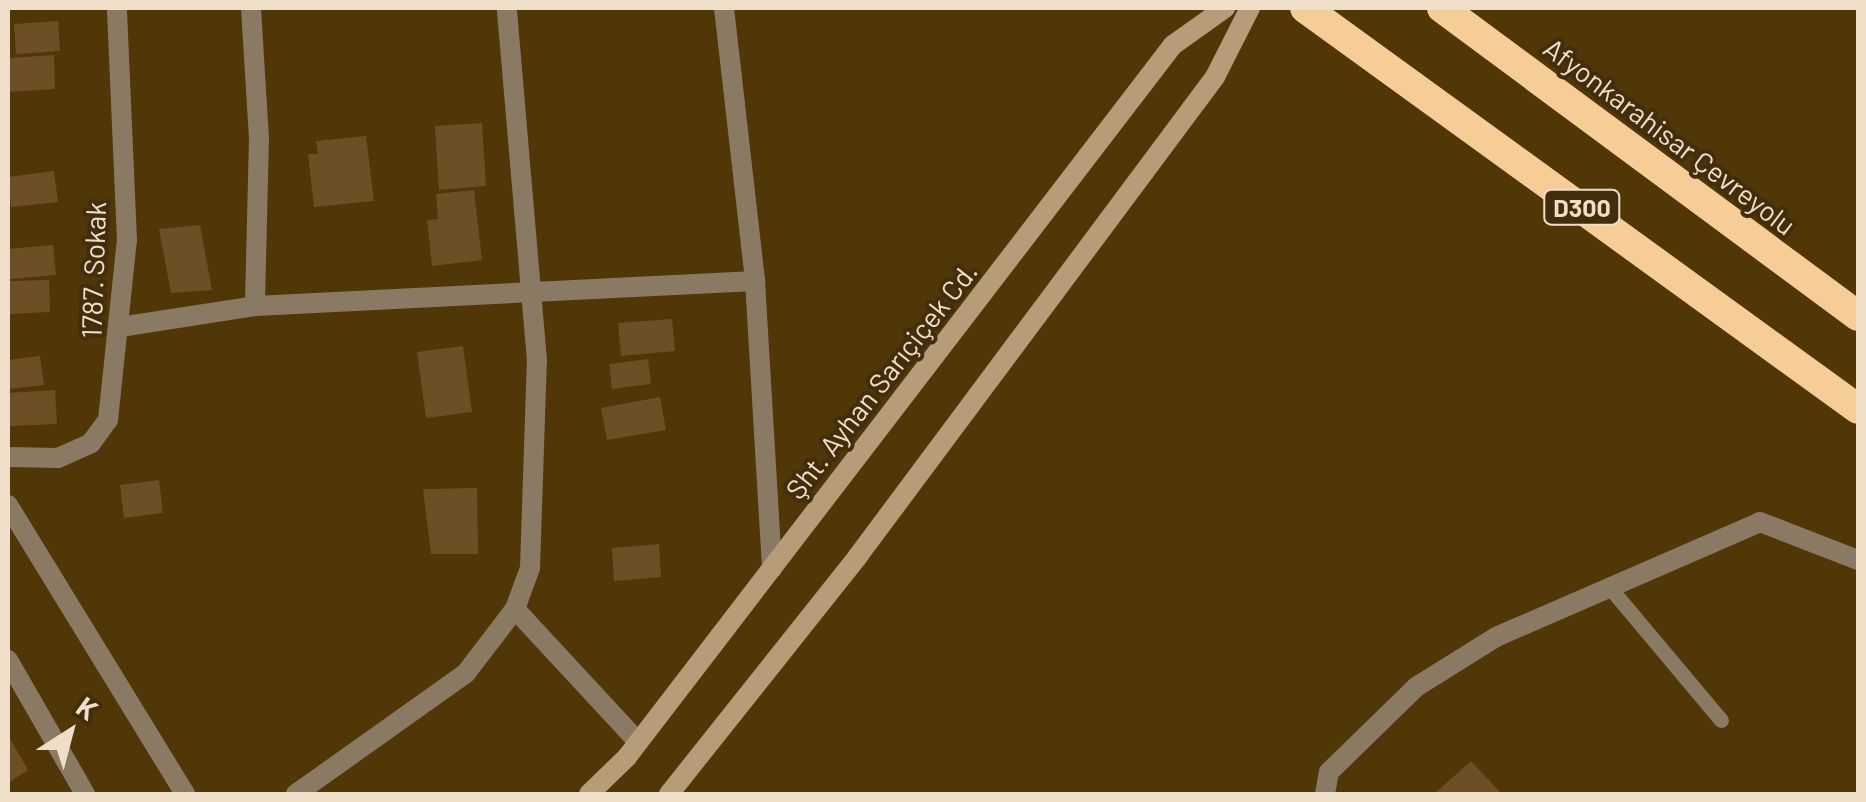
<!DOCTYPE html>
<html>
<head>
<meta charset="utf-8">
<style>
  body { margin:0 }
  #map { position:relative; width:1866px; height:802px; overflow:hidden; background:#513607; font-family:Barlow,sans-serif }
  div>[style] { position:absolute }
  .building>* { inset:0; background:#6c4f25 }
  .lane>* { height:15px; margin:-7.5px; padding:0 7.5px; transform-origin:7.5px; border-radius:7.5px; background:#8a7a64 }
  .street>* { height:20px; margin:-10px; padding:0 10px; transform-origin:10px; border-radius:10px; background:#8a7a64 }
  .secondary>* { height:20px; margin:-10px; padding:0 10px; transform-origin:10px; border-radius:10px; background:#b69c79 }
  .highway>* { height:30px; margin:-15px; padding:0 15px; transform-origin:15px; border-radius:15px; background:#f6cd96 }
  span { translate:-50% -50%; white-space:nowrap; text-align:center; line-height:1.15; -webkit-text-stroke:8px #422d0c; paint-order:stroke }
  .shield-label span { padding:2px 8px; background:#422d0c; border:2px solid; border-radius:8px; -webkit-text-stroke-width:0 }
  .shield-label { font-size:25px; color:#efdec8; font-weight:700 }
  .street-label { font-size:28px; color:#efdec8 }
  .frame { position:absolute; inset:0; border:10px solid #efdec8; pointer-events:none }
  .north { position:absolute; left:20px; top:682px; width:100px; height:100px; -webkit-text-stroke:8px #422d0c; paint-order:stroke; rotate:36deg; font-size:28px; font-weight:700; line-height:40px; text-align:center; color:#efdec8 }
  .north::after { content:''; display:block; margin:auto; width:35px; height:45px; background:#efdec8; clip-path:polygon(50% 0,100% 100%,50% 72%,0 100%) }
</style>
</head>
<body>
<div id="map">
  <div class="building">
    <i style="clip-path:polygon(58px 21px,60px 51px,16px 54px,14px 24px)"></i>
    <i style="clip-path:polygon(54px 55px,55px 89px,8px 92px,8px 58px)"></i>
    <i style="clip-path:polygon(482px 123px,486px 186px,439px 190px,435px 126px)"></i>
    <i style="clip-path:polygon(366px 136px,374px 201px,314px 207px,308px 154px,318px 154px,316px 141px)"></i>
    <i style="clip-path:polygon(54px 171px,58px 202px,11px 207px,8px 177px)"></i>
    <i style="clip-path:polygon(474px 190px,482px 260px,432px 266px,427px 220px,438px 219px,436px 194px)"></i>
    <i style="clip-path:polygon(200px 225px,212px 290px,171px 293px,159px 229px)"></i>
    <i style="clip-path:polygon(53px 245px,56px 275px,10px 279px,8px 249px)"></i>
    <i style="clip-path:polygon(49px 280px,50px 312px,8px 314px,8px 281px)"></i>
    <i style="clip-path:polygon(672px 319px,675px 351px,621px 356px,618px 323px)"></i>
    <i style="clip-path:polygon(463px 346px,472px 412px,426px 418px,417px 352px)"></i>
    <i style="clip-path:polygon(40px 356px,44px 385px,8px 389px,8px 360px)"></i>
    <i style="clip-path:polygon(648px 359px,651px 384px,612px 389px,609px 364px)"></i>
    <i style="clip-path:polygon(55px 390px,57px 424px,10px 426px,8px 393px)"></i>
    <i style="clip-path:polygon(660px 397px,666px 430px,607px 440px,601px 408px)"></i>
    <i style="clip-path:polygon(159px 480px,163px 513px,124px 518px,120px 485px)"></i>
    <i style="clip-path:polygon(477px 488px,478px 554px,431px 554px,423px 489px)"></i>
    <i style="clip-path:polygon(659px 544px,661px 577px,614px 581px,612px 548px)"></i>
    <i style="clip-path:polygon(8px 735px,28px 770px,8px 783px)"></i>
    <i style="clip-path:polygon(1471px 761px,1502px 794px,1434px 794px)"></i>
  </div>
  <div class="lane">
    <i style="left:1611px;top:589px;width:171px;rotate:50deg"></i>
  </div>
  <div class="street">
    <i style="left:251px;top:8px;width:130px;rotate:86.5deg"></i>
    <i style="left:259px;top:138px;width:168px;rotate:91.4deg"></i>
    <i style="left:724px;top:8px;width:275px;rotate:83.5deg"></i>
    <i style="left:755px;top:281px;width:288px;rotate:86.6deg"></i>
    <i style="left:120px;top:327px;width:137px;rotate:-8.8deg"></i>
    <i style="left:255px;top:306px;width:501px;rotate:-2.86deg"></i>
    <i style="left:8px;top:457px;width:50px;rotate:1.1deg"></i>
    <i style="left:58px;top:458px;width:36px;rotate:-24deg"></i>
    <i style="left:91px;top:443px;width:29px;rotate:-54deg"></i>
    <i style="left:108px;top:420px;width:181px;rotate:-84deg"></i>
    <i style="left:127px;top:240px;width:232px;rotate:-92.5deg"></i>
    <i style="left:8px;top:505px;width:339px;rotate:58.5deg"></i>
    <i style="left:515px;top:609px;width:181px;rotate:47.2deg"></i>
    <i style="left:8px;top:660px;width:155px;rotate:60.1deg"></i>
    <i style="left:296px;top:794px;width:209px;rotate:-35.4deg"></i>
    <i style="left:466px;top:673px;width:81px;rotate:-52.6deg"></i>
    <i style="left:515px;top:609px;width:44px;rotate:-69.9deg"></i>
    <i style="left:530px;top:568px;width:207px;rotate:-88.1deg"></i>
    <i style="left:537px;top:361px;width:354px;rotate:-94.9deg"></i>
    <i style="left:1325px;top:794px;width:22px;rotate:-80deg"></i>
    <i style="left:1329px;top:772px;width:122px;rotate:-44.3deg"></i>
    <i style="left:1416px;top:687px;width:94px;rotate:-32deg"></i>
    <i style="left:1496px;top:637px;width:288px;rotate:-23.5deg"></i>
    <i style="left:1760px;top:522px;width:105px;rotate:21.2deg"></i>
  </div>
  <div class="secondary">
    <i style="left:589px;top:794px;width:53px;rotate:-44.2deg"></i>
    <i style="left:627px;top:757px;width:897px;rotate:-52.52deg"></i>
    <i style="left:1173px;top:45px;width:64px;rotate:-35.4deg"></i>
    <i style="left:669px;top:794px;width:304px;rotate:-51.5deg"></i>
    <i style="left:858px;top:556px;width:597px;rotate:-53.3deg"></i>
    <i style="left:1215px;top:77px;width:77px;rotate:-63.1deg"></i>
  </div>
  <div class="highway">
    <i style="left:1305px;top:8px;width:683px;rotate:35.95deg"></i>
    <i style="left:1442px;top:8px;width:518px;rotate:36.52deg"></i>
  </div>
  <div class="shield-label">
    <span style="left:1582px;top:207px">D300</span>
  </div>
  <div class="street-label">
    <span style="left:1670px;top:136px;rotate:37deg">Afyonkarahisar Çevreyolu</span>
    <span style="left:93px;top:270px;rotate:-88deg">1787. Sokak</span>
    <span style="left:881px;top:380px;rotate:-52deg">Şht. Ayhan Sarıçiçek Cd.</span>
  </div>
  <div class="frame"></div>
  <div class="north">K</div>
</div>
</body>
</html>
